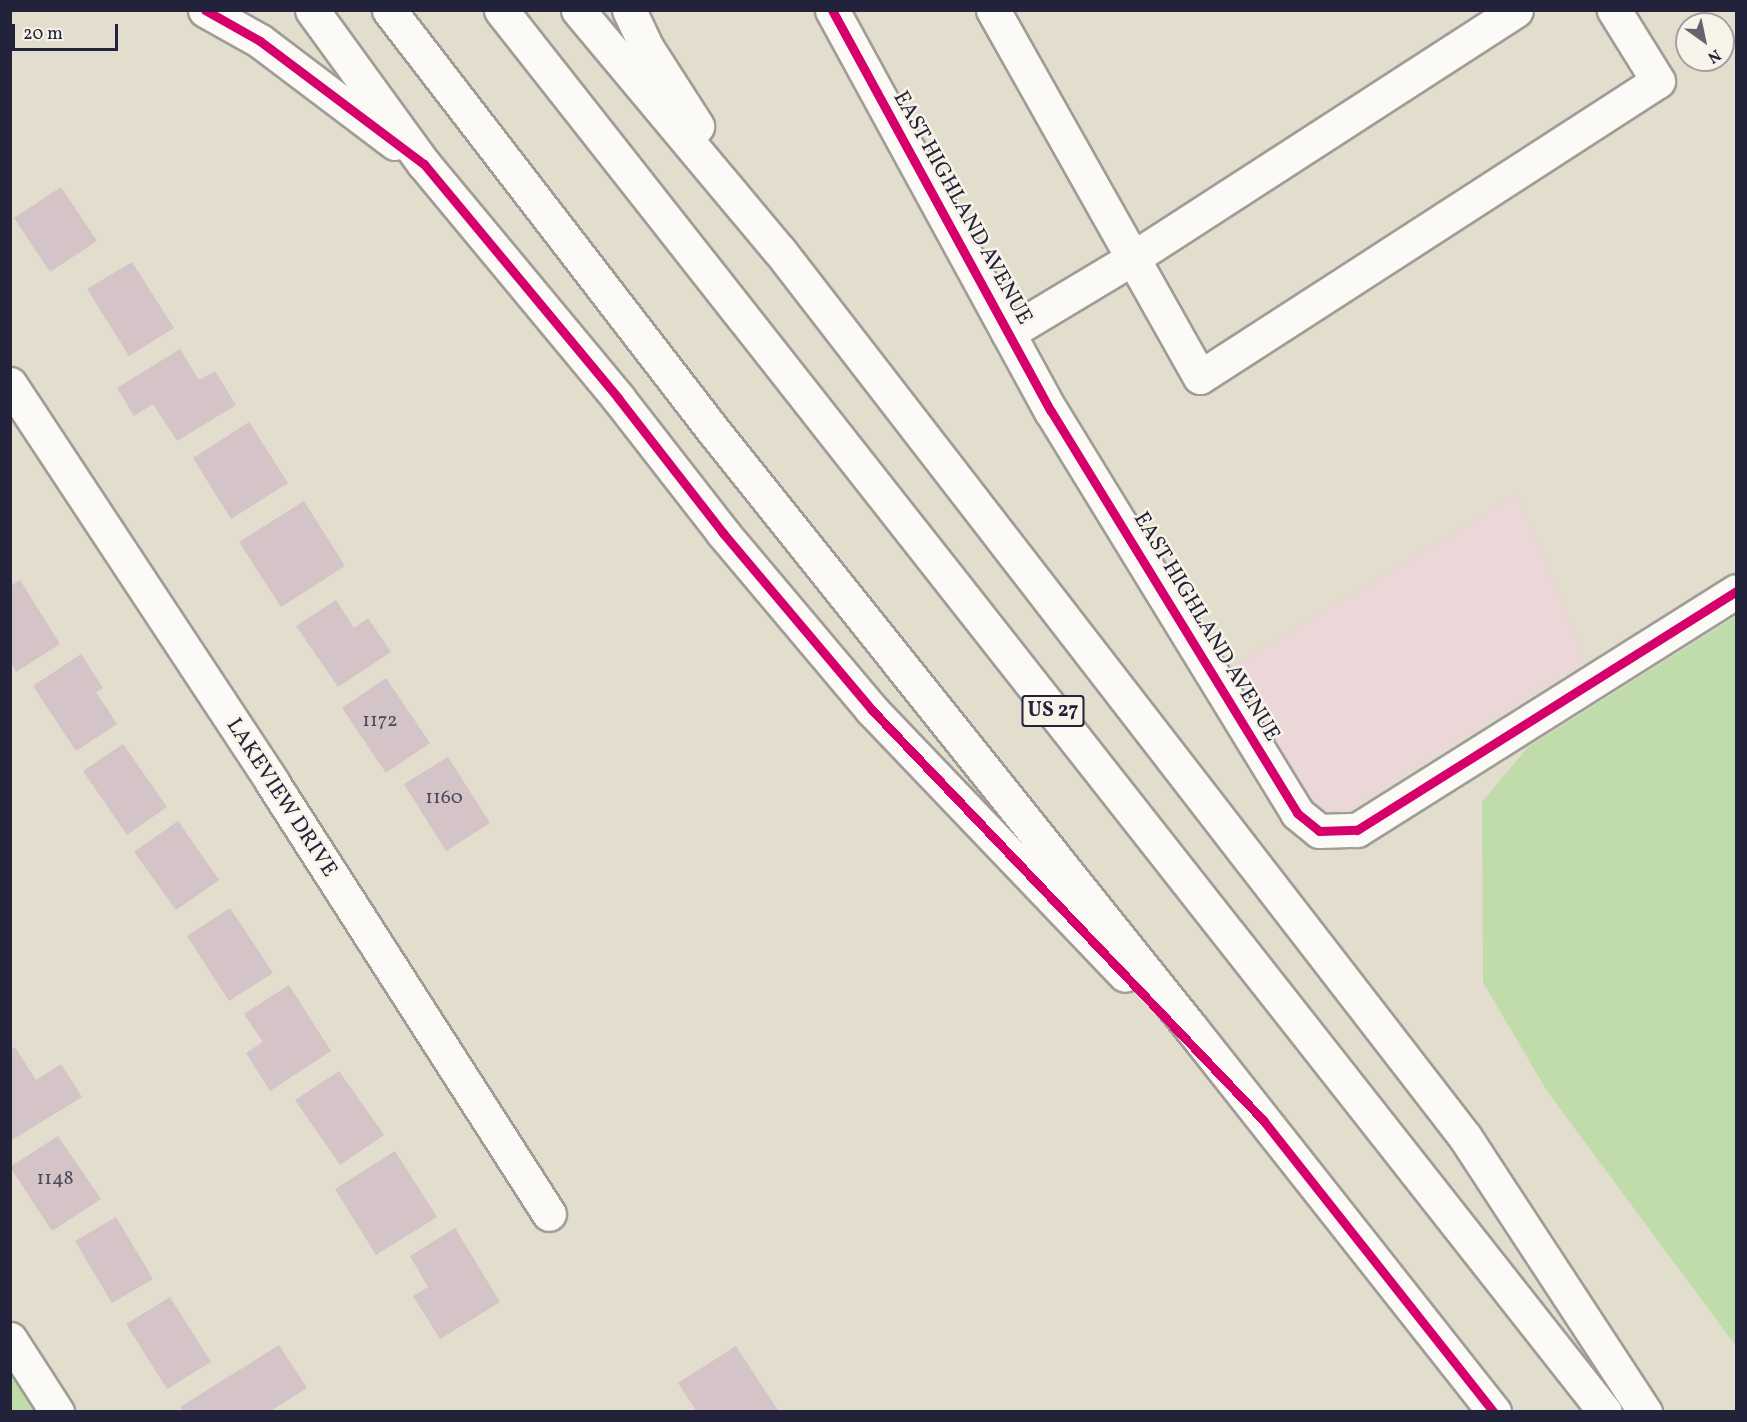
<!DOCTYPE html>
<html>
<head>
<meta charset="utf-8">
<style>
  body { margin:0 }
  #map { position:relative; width:1747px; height:1422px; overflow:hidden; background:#e2ddcc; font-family:Vollkorn,serif }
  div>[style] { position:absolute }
  .built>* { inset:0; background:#ebd6d8 }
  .green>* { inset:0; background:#bfdcaa }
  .building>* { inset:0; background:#d4c4c8 }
  .roads { filter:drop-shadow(2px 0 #9f9d96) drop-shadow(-2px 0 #9f9d96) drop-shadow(0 2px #9f9d96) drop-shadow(0 -2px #9f9d96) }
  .minor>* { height:33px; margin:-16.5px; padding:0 16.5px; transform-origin:16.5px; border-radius:16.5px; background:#fbfaf7 }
  .highway>* { height:33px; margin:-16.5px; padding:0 16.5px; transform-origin:16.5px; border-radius:16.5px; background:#fbfaf7 }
  .cycleway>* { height:9px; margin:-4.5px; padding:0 4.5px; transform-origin:4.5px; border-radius:4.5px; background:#d6006c }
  span { translate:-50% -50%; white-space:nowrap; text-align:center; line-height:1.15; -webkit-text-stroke:5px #f7f3e8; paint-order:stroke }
  .number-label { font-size:20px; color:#4e4a5e }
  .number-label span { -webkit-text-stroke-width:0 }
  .shield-label span { padding:2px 4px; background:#f7f3e8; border:2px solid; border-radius:4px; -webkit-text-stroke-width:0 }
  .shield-label { font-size:21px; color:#22223b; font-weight:700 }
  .street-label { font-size:22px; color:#22223b }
  .frame { position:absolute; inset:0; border:12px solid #22223b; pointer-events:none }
  .north { position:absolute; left:1675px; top:12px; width:60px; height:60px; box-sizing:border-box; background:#f7f3e8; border:2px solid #a29fa3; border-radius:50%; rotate:147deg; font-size:16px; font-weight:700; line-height:24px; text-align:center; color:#22223b }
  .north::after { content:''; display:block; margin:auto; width:21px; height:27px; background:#65636e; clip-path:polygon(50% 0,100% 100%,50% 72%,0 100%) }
  .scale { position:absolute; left:12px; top:24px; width:106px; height:27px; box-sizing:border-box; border:3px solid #22223b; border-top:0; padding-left:8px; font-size:18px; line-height:21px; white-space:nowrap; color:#22223b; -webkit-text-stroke:4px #f7f3e8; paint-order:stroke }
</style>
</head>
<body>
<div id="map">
  <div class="built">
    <i style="clip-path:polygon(1518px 494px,1586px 661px,1349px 810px,1323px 811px,1311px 800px,1230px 668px)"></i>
  </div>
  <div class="green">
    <i style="clip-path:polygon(1736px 616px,1736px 1346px,1547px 1091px,1483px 982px,1482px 802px,1528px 747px)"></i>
    <i style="clip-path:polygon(10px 1374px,11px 1374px,35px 1411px,11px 1411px)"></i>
  </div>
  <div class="building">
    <i style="clip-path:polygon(61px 187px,97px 241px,50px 272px,14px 218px)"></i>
    <i style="clip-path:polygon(132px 262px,174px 328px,129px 356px,87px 289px)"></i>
    <i style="clip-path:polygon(180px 349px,199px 380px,215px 371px,236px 405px,177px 441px,153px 404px,134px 416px,117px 388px)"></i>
    <i style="clip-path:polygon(249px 422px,288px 483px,231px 519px,193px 458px)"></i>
    <i style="clip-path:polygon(304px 501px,345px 566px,281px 607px,239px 542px)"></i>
    <i style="clip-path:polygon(20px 580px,60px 644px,16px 672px,10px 662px,10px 586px)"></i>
    <i style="clip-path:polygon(336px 600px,354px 628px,368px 618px,391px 652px,338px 687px,296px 626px)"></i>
    <i style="clip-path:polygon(81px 654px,103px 688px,96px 692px,117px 724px,76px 751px,33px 686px)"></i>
    <i style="clip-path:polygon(386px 678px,430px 743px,386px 773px,342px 708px)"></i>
    <i style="clip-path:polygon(123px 744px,167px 807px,127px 835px,83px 771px)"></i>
    <i style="clip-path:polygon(448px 757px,490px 823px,446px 851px,404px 784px)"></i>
    <i style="clip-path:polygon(178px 821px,219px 880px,176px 910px,134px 852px)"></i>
    <i style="clip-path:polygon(230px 908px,273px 973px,229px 1001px,187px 936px)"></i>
    <i style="clip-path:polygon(289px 985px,331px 1051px,270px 1091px,246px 1053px,263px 1042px,244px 1014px)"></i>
    <i style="clip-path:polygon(15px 1047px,36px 1080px,61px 1064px,82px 1097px,12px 1140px,10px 1050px)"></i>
    <i style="clip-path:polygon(339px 1071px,384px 1135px,340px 1165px,295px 1100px)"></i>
    <i style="clip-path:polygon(58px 1136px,101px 1199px,52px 1231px,10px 1167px)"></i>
    <i style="clip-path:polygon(395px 1151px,437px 1217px,376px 1255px,335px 1189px)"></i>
    <i style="clip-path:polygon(116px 1217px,153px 1279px,112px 1303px,75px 1241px)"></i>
    <i style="clip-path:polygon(455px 1228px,500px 1302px,440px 1339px,413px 1296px,428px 1287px,410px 1256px)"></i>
    <i style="clip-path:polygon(170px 1297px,211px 1362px,167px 1389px,126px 1324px)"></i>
    <i style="clip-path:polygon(279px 1345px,307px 1388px,269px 1412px,183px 1412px,180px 1407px)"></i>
    <i style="clip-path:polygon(736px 1346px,779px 1412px,697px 1412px,678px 1383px)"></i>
  </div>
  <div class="roads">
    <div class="minor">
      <i style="left:832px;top:10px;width:457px;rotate:61.4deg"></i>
      <i style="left:1051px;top:411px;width:471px;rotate:58.5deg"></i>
      <i style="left:1297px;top:813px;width:28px;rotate:39deg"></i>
      <i style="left:1319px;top:831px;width:38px;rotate:-2deg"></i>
      <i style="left:1357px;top:830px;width:448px;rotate:-32.2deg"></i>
      <i style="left:993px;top:10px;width:421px;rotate:60.6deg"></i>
      <i style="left:1200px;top:377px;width:545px;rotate:-32.87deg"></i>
      <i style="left:1658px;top:81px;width:84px;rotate:-121.8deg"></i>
      <i style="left:1008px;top:333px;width:146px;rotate:-31deg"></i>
      <i style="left:1133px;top:258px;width:456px;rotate:-32.9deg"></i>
      <i style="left:10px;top:384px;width:476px;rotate:56.6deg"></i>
      <i style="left:272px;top:782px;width:513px;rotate:57.33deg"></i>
      <i style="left:10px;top:1339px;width:87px;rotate:57.2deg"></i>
    </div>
    <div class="highway">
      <i style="left:205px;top:10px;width:63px;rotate:29.4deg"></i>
      <i style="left:260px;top:41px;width:169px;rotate:37.1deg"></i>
      <i style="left:312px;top:10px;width:190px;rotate:54deg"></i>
      <i style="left:424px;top:164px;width:304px;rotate:50.3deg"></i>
      <i style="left:618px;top:398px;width:171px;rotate:52.1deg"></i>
      <i style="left:723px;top:533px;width:231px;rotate:49.9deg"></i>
      <i style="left:872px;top:710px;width:366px;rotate:46.3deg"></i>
      <i style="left:389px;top:10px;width:529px;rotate:52.37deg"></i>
      <i style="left:712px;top:429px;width:767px;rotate:51.35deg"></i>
      <i style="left:1191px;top:1028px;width:489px;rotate:51.7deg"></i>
      <i style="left:501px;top:10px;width:1784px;rotate:51.78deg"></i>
      <i style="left:578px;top:10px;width:313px;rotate:50.1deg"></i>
      <i style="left:779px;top:250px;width:1121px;rotate:52.28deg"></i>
      <i style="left:1465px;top:1137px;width:329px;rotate:56.8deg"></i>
      <i style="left:629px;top:10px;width:42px;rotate:64.7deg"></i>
      <i style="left:647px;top:48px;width:93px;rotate:57.3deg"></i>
    </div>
  </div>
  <div class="cycleway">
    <i style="left:205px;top:10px;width:63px;rotate:29.4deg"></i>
    <i style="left:260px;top:41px;width:205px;rotate:36.9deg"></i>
    <i style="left:424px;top:164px;width:304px;rotate:50.3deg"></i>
    <i style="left:618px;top:398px;width:171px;rotate:52.1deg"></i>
    <i style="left:723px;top:533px;width:231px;rotate:49.9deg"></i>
    <i style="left:872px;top:710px;width:567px;rotate:46.36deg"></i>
    <i style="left:1263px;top:1120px;width:372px;rotate:51.7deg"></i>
    <i style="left:832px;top:10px;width:457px;rotate:61.4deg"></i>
    <i style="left:1051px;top:411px;width:471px;rotate:58.5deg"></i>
    <i style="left:1297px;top:813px;width:28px;rotate:39deg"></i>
    <i style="left:1319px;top:831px;width:38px;rotate:-2deg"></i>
    <i style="left:1357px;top:830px;width:448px;rotate:-32.2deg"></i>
  </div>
  <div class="number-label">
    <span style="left:380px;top:721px">1172</span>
    <span style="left:444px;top:798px">1160</span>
    <span style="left:55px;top:1179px">1148</span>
  </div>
  <div class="shield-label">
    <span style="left:1053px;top:711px">US 27</span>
  </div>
  <div class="street-label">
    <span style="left:962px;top:208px;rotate:61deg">EAST HIGHLAND AVENUE</span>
    <span style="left:1206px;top:627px;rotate:59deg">EAST HIGHLAND AVENUE</span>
    <span style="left:281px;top:798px;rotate:57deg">LAKEVIEW DRIVE</span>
  </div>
  <div class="frame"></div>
  <div class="north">N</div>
  <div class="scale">20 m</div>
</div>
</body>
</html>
